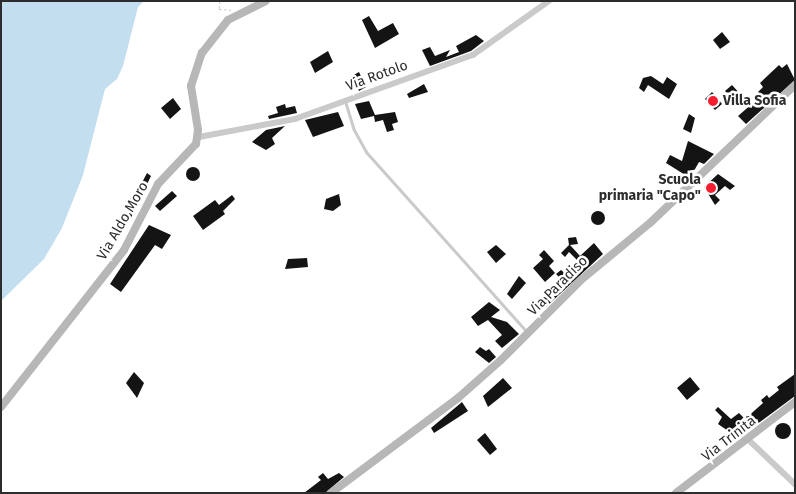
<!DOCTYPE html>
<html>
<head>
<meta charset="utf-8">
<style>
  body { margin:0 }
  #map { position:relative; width:796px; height:494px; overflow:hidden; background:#fff; font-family:"Fira Sans",sans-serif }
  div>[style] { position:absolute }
  .water>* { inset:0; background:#c3deee }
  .building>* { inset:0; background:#141414 }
  .round { border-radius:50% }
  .path>* { height:1px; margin-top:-0.5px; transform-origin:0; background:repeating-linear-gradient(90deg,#cacaca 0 2.5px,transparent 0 5px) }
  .lane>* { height:3px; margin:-1.5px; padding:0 1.5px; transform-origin:1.5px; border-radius:1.5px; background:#cacaca }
  .street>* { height:5.5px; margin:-2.75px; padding:0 2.75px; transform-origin:2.75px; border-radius:2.75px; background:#cacaca }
  .secondary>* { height:8px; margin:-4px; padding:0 4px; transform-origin:4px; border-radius:4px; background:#b7b7b7 }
  .dots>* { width:14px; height:14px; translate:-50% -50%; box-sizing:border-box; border:2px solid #fff; border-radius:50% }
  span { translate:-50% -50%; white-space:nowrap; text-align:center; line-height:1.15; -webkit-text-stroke:5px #fff; paint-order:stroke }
  .street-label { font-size:14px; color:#2d2d2d }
  .poi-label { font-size:14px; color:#2d2d2d; font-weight:700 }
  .left { translate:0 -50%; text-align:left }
  .right { translate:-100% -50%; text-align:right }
  .frame { position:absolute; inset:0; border:2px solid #2d2d2d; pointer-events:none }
</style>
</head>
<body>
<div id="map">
  <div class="water">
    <i style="clip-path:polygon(1px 1px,144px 1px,138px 7px,123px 66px,117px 79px,105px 89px,83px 175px,62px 228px,44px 259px,1px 301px)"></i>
  </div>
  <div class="building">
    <i style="clip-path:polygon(369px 16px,378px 31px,393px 23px,399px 34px,375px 48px,362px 20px)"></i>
    <i style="clip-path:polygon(722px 32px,730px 42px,720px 49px,713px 40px)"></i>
    <i style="clip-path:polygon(476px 35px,484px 41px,471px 51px,430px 66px,422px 50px,430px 47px,435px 56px,450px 50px,446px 57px,459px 52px,456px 46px)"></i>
    <i style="clip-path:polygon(328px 51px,333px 62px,315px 73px,310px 62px)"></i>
    <i style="clip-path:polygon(787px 64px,795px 80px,746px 124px,738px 116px,761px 96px,758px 92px,763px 87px,760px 83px,779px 65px,782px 68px)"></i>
    <i style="clip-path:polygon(359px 72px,366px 87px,359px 91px,352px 76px)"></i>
    <i style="clip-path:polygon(651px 76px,663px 84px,667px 77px,677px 84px,669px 99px,648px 85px,644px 92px,639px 88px,643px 78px)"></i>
    <i style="clip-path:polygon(424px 84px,428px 92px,409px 98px,407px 94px)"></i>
    <i style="clip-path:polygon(732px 85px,741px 95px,734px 102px,725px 91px)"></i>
    <i style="clip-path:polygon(712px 92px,722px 104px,715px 110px,705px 99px)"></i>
    <i style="clip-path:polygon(173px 98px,181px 109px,170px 119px,161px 108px)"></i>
    <i style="clip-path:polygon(369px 101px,375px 115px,395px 112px,398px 122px,392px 124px,394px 130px,387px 132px,383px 120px,375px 122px,374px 116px,361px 119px,355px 104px)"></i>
    <i style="clip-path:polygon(285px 104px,286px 108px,295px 106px,297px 113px,269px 119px,268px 116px,278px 113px,276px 107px)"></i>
    <i style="clip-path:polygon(338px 112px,344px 126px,313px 137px,305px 120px)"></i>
    <i style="clip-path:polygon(689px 114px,695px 118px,691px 133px,683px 129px)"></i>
    <i style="clip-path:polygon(285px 126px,272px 138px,275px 144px,266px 150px,252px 142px,266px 130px)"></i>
    <i style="clip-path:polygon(688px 141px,714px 154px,704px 164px,699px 162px,690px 178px,666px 163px,670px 155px,682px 161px)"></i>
    <i class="round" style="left:186px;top:167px;width:14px;height:14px"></i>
    <i style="clip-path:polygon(147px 173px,151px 176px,127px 226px,130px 208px,125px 201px,135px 196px)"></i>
    <i style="clip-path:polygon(718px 174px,735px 186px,730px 190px,725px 186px,715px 195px,720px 200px,715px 205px,704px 187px)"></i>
    <i style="clip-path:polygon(172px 191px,177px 196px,160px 211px,155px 206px)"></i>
    <i style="clip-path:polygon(339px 194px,341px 205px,333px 211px,324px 209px,326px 199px)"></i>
    <i style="clip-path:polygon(232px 195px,235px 199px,223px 211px,225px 214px,203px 230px,193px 216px,215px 200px,219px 205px)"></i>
    <i class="round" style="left:591px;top:211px;width:14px;height:14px"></i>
    <i style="clip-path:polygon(149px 225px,171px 235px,162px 249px,155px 245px,121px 292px,110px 284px)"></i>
    <i style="clip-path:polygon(576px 237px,578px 244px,570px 245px,580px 256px,594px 243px,603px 254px,546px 307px,541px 301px,544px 297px,552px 300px,564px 282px,556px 274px,561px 270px,567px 275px,579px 262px,569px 252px,565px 257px,561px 253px,569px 245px,568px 238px)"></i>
    <i style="clip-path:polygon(496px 245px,506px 254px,496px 263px,487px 252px)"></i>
    <i style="clip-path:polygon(544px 250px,554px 261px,549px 266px,555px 273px,545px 282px,533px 268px,543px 259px,539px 255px)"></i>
    <i style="clip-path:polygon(307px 258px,308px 267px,285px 269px,288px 259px)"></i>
    <i style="clip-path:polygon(519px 276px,526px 283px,512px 299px,507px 294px)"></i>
    <i style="clip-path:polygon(489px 302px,500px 310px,491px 317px,507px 322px,519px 334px,502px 348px,495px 341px,502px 335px,488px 320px,478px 326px,471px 317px)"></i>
    <i style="clip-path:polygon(480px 347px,486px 351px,489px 349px,496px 357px,489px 363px,475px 352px)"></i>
    <i style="clip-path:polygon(134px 372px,144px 383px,137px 398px,126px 383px)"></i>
    <i style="clip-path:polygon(795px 374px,795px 396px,745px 433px,737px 437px,718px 424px,722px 417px,715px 410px,718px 407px,731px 419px,739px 413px,745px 419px,763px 403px,761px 400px,767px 395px,769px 398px,779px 390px,777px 387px)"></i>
    <i style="clip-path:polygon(690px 377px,700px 389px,687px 400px,677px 388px)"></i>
    <i style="clip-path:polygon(503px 378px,512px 388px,488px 407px,483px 396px)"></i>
    <i style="clip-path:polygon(462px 402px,468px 411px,434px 433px,431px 428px)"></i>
    <i class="round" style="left:775px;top:423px;width:16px;height:16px"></i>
    <i style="clip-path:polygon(485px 433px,497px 449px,490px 455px,477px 440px)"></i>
    <i style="clip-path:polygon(323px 473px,328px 479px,339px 473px,344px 477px,325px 493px,304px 493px,321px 480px,318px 477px)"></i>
  </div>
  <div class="path">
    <i style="left:220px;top:1px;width:8px;rotate:97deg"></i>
    <i style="left:219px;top:9px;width:14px;rotate:4deg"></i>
  </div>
  <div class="lane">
    <i style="left:345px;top:101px;width:30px;rotate:73deg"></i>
    <i style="left:354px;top:130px;width:26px;rotate:61deg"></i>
    <i style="left:367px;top:153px;width:241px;rotate:48.2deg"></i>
  </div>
  <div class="street">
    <i style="left:199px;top:137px;width:98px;rotate:-10.6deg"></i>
    <i style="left:295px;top:119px;width:189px;rotate:-19.8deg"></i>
    <i style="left:473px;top:55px;width:93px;rotate:-35.4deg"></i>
    <i style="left:749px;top:440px;width:64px;rotate:43.7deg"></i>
  </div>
  <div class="secondary">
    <i style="left:1px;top:407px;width:199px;rotate:-51.9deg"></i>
    <i style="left:124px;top:250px;width:74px;rotate:-62.7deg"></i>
    <i style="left:158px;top:184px;width:55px;rotate:-46.5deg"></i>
    <i style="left:196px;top:144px;width:14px;rotate:-82deg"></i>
    <i style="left:198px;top:130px;width:45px;rotate:-99deg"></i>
    <i style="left:191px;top:86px;width:35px;rotate:-72deg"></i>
    <i style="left:202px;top:53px;width:42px;rotate:-51.8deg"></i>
    <i style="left:228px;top:20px;width:42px;rotate:-26.6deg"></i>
    <i style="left:331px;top:493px;width:159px;rotate:-36.8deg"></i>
    <i style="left:458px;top:398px;width:57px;rotate:-41.5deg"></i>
    <i style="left:501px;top:360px;width:113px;rotate:-45deg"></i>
    <i style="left:581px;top:280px;width:89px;rotate:-39.6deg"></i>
    <i style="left:650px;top:223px;width:200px;rotate:-43.6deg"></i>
    <i style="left:676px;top:493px;width:150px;rotate:-37.4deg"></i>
  </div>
  <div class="dots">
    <i style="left:713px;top:101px;background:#f61d2e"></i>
    <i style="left:711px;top:188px;background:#f61d2e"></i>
  </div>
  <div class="street-label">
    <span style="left:377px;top:76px;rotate:-20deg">Via Rotolo</span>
    <span style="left:123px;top:221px;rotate:-60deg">Via Aldo Moro</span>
    <span style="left:558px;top:286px;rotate:-45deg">Via Paradiso</span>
    <span style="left:729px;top:439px;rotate:-38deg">Via Trinità</span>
  </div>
  <div class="poi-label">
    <span class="left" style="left:723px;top:101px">Villa Sofia</span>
    <span class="right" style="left:701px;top:188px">Scuola<br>primaria "Capo"</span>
  </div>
  <div class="frame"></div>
</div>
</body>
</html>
